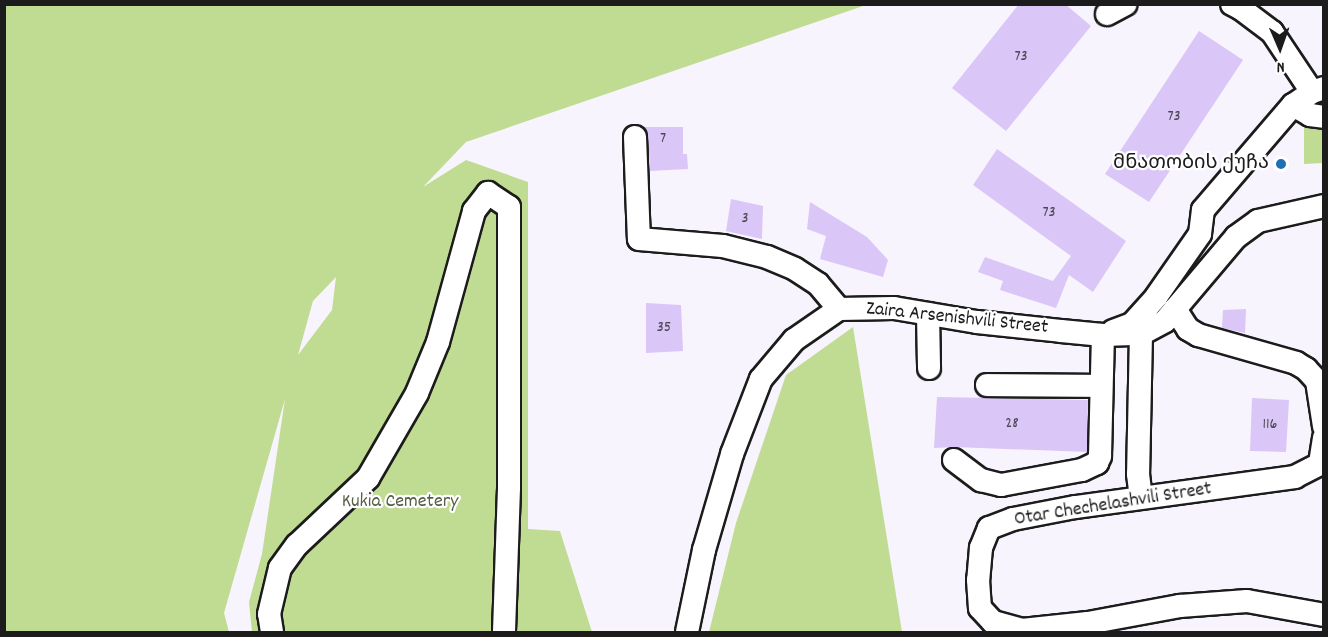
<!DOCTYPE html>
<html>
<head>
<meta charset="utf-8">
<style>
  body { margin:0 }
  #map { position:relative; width:1328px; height:637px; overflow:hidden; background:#f8f4fd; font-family:Dekko,"Noto Sans Georgian",sans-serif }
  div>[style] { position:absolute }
  .green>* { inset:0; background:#c0db92 }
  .building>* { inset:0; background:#dac6f7 }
  .roads { filter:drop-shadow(2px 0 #1c1c1c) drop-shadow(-2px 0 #1c1c1c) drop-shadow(0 2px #1c1c1c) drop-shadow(0 -2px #1c1c1c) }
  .minor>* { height:22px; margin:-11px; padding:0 11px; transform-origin:11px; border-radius:11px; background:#fff }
  .dots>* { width:16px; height:16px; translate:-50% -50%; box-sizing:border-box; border:3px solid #fff; border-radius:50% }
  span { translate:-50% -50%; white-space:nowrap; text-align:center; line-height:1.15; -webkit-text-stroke:4.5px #fff; paint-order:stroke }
  .number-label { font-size:16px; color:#4c4653 }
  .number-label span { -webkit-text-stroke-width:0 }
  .poi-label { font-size:20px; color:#1c1c1c }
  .right { translate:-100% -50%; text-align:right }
  .street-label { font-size:20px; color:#1c1c1c }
  .park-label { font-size:20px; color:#555f45 }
  .frame { position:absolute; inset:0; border:6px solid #1c1c1c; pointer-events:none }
  .north { position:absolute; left:1250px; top:18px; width:60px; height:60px; -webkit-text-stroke:4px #fff; paint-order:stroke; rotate:178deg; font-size:16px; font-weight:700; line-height:24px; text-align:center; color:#1c1c1c }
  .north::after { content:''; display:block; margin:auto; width:21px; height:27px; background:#1c1c1c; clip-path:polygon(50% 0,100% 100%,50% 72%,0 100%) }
</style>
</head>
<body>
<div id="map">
  <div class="green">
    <i style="clip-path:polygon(evenodd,4px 5px,866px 5px,466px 142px,423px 187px,466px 160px,528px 182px,528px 529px,560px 531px,592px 632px,252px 632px,249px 602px,262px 554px,285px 399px,224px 613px,229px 632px,5px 632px,4px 5px,336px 277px,332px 310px,298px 355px,313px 301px,336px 277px)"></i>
    <i style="clip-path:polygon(1304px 128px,1323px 128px,1323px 163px,1304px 164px)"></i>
    <i style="clip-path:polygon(853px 327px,902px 632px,709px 632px,736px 523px,786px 375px)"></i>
  </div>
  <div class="building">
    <i style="clip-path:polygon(1019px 4px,1065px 4px,1091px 26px,1006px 131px,952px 88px)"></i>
    <i style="clip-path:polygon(1199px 31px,1243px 60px,1149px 202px,1105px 174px)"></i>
    <i style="clip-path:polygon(644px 127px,683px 127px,683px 154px,687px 154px,688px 169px,650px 171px,648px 136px)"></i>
    <i style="clip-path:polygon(997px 149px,1126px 241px,1093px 292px,1069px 275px,1056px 308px,1000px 290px,1003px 281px,978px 272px,985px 257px,1053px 281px,1071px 256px,973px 185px)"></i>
    <i style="clip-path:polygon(731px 199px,763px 206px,762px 239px,726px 231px)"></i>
    <i style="clip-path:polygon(810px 202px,867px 237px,888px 260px,883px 277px,820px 259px,826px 236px,807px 229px)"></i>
    <i style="clip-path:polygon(646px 303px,681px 305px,683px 351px,646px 353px)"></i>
    <i style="clip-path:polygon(1246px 309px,1245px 333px,1222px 328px,1223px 310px)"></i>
    <i style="clip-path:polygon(937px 397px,1088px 400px,1087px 452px,955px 447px,934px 448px)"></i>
    <i style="clip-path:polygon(1252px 398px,1289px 400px,1286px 452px,1250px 451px)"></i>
  </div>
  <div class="roads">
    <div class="minor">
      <i style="left:1232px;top:4px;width:9px;rotate:27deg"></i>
      <i style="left:1240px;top:8px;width:40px;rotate:37deg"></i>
      <i style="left:1272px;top:32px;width:72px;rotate:56.3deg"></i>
      <i style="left:1107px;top:14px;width:21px;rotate:-28deg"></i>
      <i style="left:1293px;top:105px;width:20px;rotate:30deg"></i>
      <i style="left:1310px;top:115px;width:14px;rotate:8deg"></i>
      <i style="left:635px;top:137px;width:102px;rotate:87.8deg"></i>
      <i style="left:639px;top:239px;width:84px;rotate:4.8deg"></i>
      <i style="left:723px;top:246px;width:45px;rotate:14deg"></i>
      <i style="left:767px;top:257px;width:30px;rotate:23deg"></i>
      <i style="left:795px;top:269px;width:27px;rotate:33deg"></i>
      <i style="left:818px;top:284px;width:33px;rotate:50deg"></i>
      <i style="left:1175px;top:309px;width:24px;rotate:57deg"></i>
      <i style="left:1188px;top:329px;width:12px;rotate:31deg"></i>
      <i style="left:1198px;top:335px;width:102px;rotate:15.9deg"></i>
      <i style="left:1296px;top:363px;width:12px;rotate:31deg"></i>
      <i style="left:1306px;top:369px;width:16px;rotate:47deg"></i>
      <i style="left:1317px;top:381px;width:46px;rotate:81.2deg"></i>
      <i style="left:928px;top:314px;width:54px;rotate:88.9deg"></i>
      <i style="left:1113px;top:331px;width:20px;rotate:-20deg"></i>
      <i style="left:1132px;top:324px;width:36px;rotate:-48deg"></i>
      <i style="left:1156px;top:297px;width:77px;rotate:-55.1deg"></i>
      <i style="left:1200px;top:234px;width:24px;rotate:-83deg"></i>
      <i style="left:1203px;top:210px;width:138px;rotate:-49.4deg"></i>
      <i style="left:1293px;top:105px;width:23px;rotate:-34deg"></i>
      <i style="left:1312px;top:92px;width:13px;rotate:-18deg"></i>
      <i style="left:1141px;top:334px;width:140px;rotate:91.2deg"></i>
      <i style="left:1138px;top:474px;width:23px;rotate:83deg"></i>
      <i style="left:987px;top:385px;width:114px;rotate:0.5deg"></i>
      <i style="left:1324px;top:438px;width:26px;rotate:99deg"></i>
      <i style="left:1320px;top:464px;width:28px;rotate:153deg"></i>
      <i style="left:1295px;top:477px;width:222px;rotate:172.2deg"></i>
      <i style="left:1075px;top:507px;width:63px;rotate:169deg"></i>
      <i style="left:1013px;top:519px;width:26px;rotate:159deg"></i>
      <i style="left:989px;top:528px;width:22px;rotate:112deg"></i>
      <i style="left:981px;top:548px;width:32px;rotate:95deg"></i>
      <i style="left:978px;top:580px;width:28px;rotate:86deg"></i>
      <i style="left:980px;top:608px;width:19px;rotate:47deg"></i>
      <i style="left:993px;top:622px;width:30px;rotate:15deg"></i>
      <i style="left:1022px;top:630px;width:66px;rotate:-6.1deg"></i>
      <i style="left:1088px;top:623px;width:94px;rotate:-10.5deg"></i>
      <i style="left:1180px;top:606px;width:67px;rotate:-4.3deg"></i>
      <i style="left:1247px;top:601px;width:78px;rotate:10.3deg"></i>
      <i style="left:954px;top:460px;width:34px;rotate:37deg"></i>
      <i style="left:981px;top:480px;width:21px;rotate:14deg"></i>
      <i style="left:1001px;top:485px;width:82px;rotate:-10.5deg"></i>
      <i style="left:1082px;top:470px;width:17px;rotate:-25deg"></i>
      <i style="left:1097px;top:463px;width:8px;rotate:-67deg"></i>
      <i style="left:1100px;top:456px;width:121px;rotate:-88.6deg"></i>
      <i style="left:272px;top:632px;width:18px;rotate:-99deg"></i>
      <i style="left:269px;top:614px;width:47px;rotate:-76.6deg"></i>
      <i style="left:280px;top:568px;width:29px;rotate:-54deg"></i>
      <i style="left:297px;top:545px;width:98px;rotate:-43.3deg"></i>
      <i style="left:368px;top:478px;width:98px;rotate:-60deg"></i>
      <i style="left:417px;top:393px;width:55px;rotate:-67.6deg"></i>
      <i style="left:438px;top:342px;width:136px;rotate:-74.6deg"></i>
      <i style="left:474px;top:211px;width:23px;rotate:-52deg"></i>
      <i style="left:488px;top:193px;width:25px;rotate:34deg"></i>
      <i style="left:509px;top:207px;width:281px;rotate:90deg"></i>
      <i style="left:509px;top:488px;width:144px;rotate:92deg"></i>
      <i style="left:687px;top:632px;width:84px;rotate:-78.3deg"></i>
      <i style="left:704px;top:550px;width:100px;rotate:-73.7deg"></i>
      <i style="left:732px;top:454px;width:80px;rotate:-68.9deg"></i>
      <i style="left:761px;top:379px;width:51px;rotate:-49.8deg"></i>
      <i style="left:794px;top:340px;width:55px;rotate:-34.6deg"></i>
      <i style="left:839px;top:309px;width:55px;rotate:-1deg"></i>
      <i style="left:894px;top:308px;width:84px;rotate:9.6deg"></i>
      <i style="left:977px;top:322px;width:84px;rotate:6.1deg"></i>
      <i style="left:1061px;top:331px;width:42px;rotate:5.4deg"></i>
      <i style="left:1103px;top:335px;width:38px;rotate:-2deg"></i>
      <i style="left:1141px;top:334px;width:27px;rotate:-28deg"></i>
      <i style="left:1165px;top:321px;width:110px;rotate:-49.8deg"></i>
      <i style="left:1236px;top:237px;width:27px;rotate:-36deg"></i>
      <i style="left:1258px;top:221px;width:68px;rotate:-12.8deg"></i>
    </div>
  </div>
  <div class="dots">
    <i style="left:1281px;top:164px;background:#1f6fb2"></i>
  </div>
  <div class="number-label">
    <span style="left:1021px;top:57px">73</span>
    <span style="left:1174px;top:117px">73</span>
    <span style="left:663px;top:139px">7</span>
    <span style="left:1049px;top:213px">73</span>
    <span style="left:745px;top:219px">3</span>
    <span style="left:664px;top:328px">35</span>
    <span style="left:1012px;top:424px">28</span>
    <span style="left:1270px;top:425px">116</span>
  </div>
  <div class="poi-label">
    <span class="right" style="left:1269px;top:164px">მნათობის ქუჩა</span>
  </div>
  <div class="street-label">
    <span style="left:957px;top:319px;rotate:6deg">Zaira Arsenishvili Street</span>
    <span style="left:1113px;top:505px;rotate:-9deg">Otar Chechelashvili Street</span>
  </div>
  <div class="park-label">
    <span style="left:400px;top:502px">Kukia Cemetery</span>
  </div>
  <div class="frame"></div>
  <div class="north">N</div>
</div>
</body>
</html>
